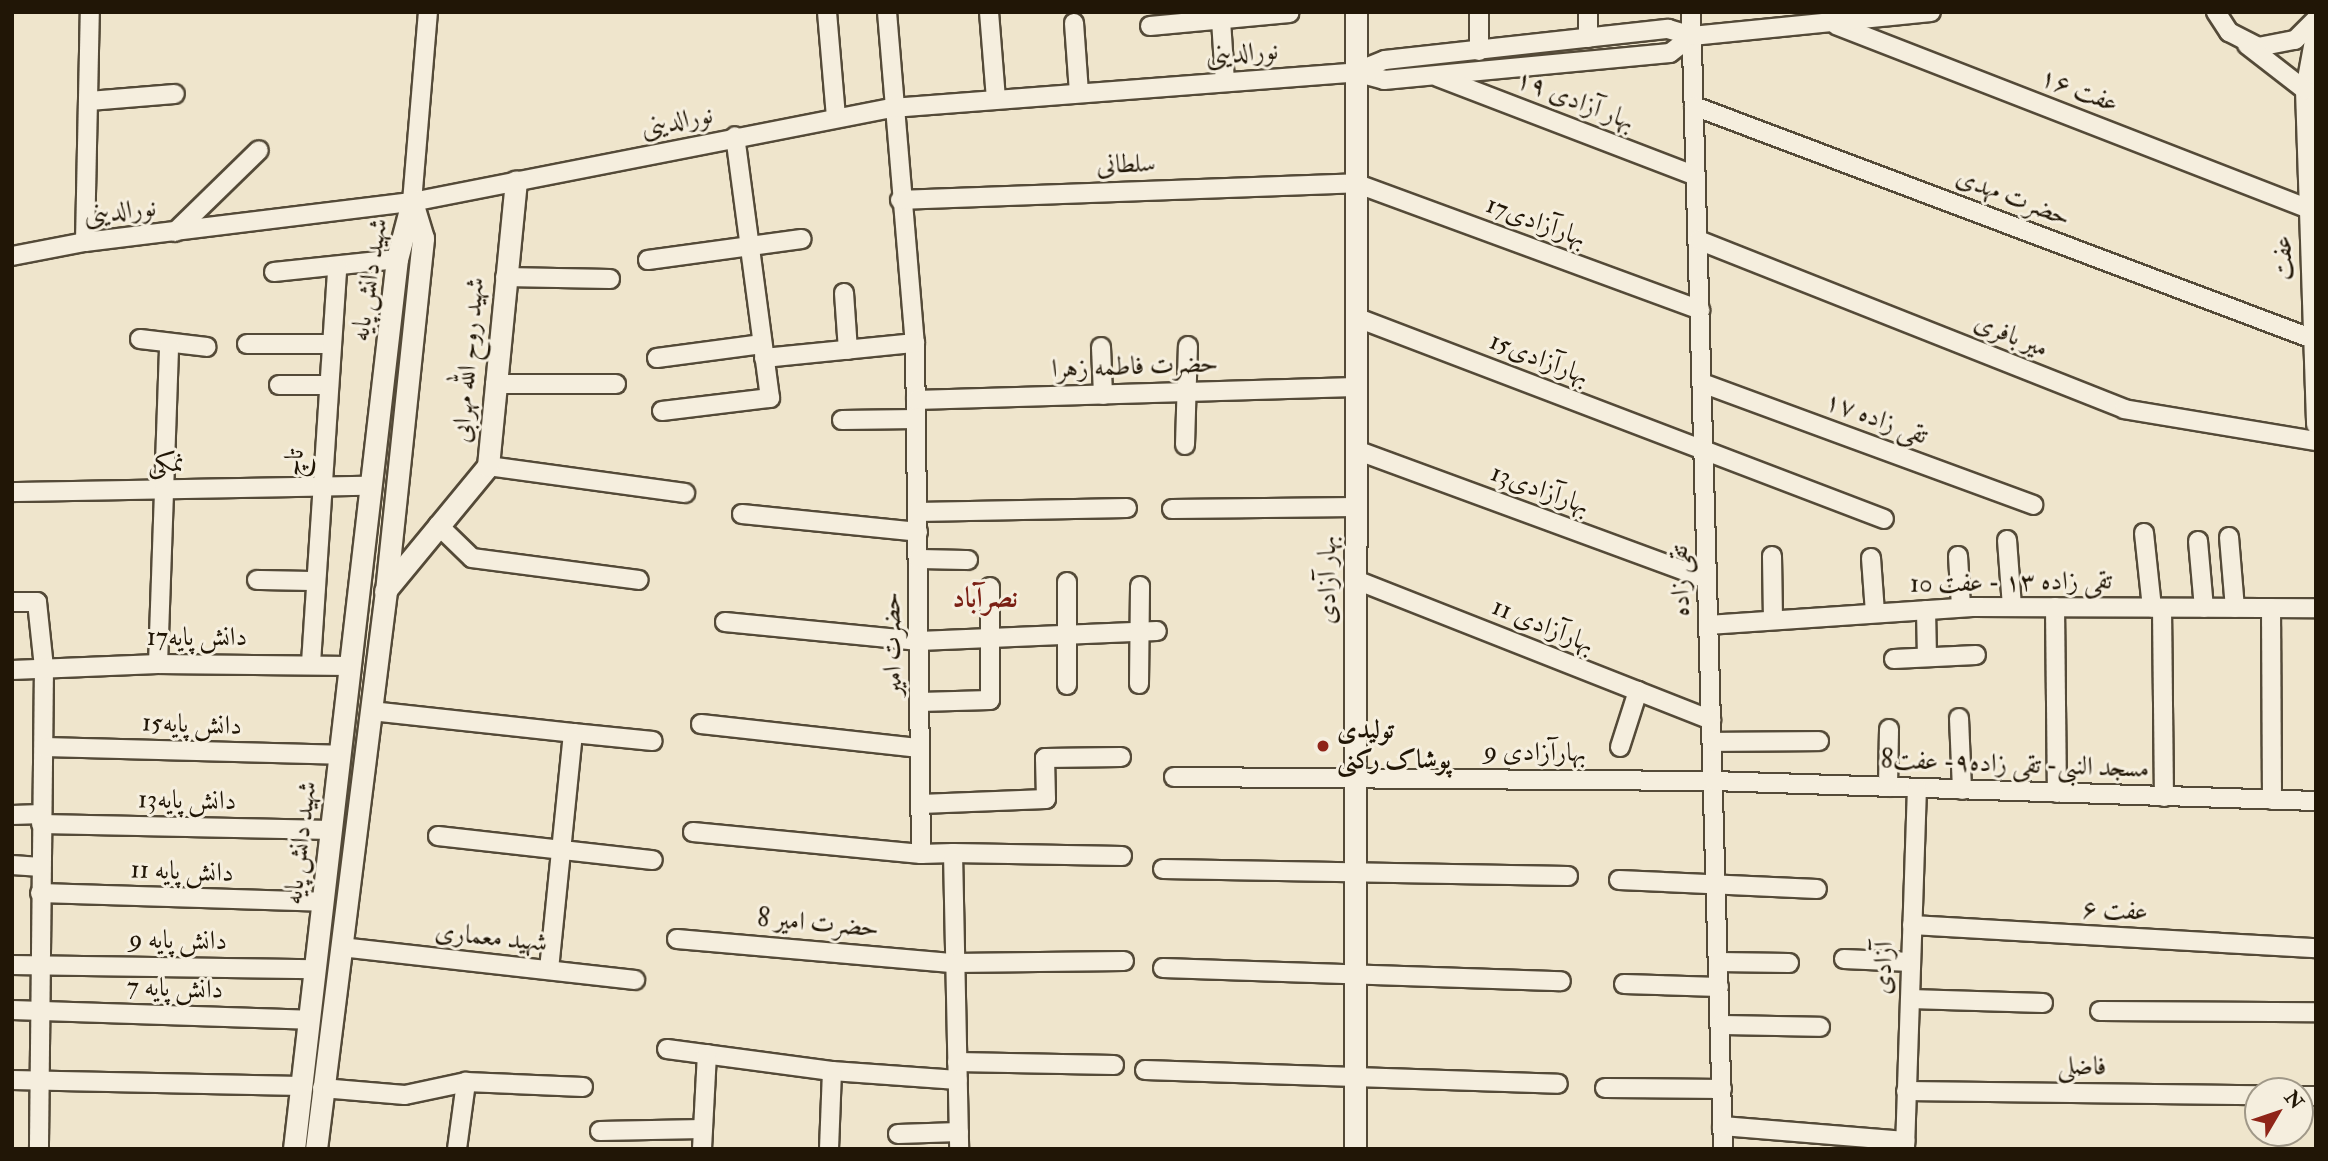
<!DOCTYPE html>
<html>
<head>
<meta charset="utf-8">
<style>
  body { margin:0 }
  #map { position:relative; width:2328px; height:1161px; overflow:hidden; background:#efe5cc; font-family:"IM FELL Double Pica",Amiri,serif }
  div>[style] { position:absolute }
  .roads { filter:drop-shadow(2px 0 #544a38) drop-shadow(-2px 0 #544a38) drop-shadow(0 2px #544a38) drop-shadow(0 -2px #544a38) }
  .minor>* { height:18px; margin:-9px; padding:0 9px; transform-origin:9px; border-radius:9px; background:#f5eede }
  .tertiary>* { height:21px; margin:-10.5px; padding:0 10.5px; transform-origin:10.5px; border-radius:10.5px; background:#f5eede }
  .dots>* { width:19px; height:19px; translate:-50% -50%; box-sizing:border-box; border:4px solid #f5eede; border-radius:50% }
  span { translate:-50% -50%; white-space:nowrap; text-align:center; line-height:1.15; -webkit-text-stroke:6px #f5eede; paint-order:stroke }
  .street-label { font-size:26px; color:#211606 }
  .poi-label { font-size:26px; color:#211606; font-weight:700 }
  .left { translate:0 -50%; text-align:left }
  .neighbourhood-label { font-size:28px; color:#7a1f14; font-weight:700 }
  .frame { position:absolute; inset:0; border:14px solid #211606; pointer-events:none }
  .north { position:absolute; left:2244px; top:1077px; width:70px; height:70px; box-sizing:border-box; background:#f5eede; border:2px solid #a09888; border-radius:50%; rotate:51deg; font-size:19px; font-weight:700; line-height:28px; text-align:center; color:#211606 }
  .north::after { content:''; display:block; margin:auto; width:24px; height:32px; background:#8f2418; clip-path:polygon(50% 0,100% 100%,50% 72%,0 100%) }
</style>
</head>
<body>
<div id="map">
  <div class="roads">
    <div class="minor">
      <i style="left:827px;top:12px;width:106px;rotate:85.1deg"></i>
      <i style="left:887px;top:12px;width:332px;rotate:85.2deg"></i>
      <i style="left:915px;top:343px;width:511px;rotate:89.33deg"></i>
      <i style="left:921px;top:854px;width:32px;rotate:-2deg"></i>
      <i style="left:953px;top:853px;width:296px;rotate:88.8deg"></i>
      <i style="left:989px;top:12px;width:87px;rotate:85.4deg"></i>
      <i style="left:1479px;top:12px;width:39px;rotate:90deg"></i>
      <i style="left:1588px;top:12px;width:26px;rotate:90deg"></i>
      <i style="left:1691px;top:12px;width:1137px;rotate:88.39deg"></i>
      <i style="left:2216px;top:12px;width:24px;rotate:57deg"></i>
      <i style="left:2229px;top:32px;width:33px;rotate:27deg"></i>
      <i style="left:2258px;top:47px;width:38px;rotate:-11deg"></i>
      <i style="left:2295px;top:40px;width:30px;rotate:-45deg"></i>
      <i style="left:1221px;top:20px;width:62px;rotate:86.3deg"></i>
      <i style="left:1074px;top:23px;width:70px;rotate:85.9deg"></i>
      <i style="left:1836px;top:25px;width:508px;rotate:21.26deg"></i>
      <i style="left:1150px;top:26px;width:140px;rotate:-5.3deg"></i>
      <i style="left:2316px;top:30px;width:61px;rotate:100.4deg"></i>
      <i style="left:2305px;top:90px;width:335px;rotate:88.1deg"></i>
      <i style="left:2247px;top:45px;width:73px;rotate:37.8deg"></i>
      <i style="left:1355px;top:72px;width:30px;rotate:15deg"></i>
      <i style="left:1384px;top:80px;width:287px;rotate:-5.4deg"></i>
      <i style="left:1670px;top:53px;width:28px;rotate:-38deg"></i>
      <i style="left:1438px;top:77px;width:276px;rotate:21deg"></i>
      <i style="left:89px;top:101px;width:86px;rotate:-4.7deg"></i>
      <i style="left:1694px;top:106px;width:661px;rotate:20.63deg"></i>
      <i style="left:900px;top:200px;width:455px;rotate:-2.1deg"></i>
      <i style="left:1355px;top:183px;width:368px;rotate:20.2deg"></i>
      <i style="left:412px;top:202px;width:191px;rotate:-85.2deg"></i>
      <i style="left:175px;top:232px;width:117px;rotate:-44.3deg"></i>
      <i style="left:1698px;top:240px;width:458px;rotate:21.6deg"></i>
      <i style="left:2124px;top:409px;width:195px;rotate:9.5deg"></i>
      <i style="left:85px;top:242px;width:230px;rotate:-88.8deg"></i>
      <i style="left:12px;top:256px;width:74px;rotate:-10.9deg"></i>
      <i style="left:85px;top:242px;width:329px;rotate:-7deg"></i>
      <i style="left:412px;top:202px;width:489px;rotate:-11.1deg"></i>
      <i style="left:892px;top:108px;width:464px;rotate:-4.4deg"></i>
      <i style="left:1355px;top:72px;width:32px;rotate:-22deg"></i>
      <i style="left:1385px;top:60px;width:285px;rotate:-6.3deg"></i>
      <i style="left:1668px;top:29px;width:25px;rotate:16deg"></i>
      <i style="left:1692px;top:36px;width:240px;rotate:-5.7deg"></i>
      <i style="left:648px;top:260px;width:155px;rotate:-7.8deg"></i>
      <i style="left:274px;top:272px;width:124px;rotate:-6deg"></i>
      <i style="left:505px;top:277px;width:105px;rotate:1.1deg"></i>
      <i style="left:844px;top:293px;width:57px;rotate:86deg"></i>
      <i style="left:1355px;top:317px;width:566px;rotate:20.9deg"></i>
      <i style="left:140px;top:339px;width:67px;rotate:6.8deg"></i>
      <i style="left:247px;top:344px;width:82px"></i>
      <i style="left:1101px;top:347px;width:48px;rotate:87.6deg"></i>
      <i style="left:657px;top:358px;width:106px;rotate:-7.6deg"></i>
      <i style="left:764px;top:358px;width:152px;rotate:-5.7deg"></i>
      <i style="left:1702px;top:383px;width:353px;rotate:20.2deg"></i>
      <i style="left:495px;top:384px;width:121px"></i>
      <i style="left:279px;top:385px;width:48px"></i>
      <i style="left:916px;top:400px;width:439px;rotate:-1.7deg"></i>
      <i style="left:662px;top:411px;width:109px;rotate:-6.9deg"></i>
      <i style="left:770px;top:398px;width:264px;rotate:-97.6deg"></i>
      <i style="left:842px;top:420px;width:74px;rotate:-0.8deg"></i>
      <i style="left:1185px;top:445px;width:99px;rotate:-88.3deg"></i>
      <i style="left:1356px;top:450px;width:373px;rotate:20.2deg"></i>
      <i style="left:488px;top:466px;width:199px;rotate:7.8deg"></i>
      <i style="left:12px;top:492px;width:359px;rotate:-1deg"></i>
      <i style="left:1172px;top:509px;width:184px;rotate:-0.6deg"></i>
      <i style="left:917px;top:512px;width:210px;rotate:-1.1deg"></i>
      <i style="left:742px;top:514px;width:177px;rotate:5.8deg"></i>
      <i style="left:438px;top:525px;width:47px;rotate:44.1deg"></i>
      <i style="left:472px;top:558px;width:168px;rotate:7.5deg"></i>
      <i style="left:2144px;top:533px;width:75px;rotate:83.9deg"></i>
      <i style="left:2229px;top:537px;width:71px;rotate:85.2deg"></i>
      <i style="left:2007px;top:540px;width:67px;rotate:85.7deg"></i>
      <i style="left:2198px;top:541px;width:67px;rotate:84.9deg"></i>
      <i style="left:1772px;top:556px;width:64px;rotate:89.1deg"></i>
      <i style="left:1958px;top:556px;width:51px;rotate:86.6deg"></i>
      <i style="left:1871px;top:558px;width:55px;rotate:85.8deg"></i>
      <i style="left:918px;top:559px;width:50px;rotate:1.1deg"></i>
      <i style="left:257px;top:580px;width:58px;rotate:1deg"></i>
      <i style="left:1356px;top:580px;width:382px;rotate:21.5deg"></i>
      <i style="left:12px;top:602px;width:25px"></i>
      <i style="left:37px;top:602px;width:65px;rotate:83.9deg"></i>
      <i style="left:44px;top:667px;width:482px;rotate:90.6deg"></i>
      <i style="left:2055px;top:607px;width:186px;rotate:89.4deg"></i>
      <i style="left:2162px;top:608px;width:189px;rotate:89.4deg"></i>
      <i style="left:2271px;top:608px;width:192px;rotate:89.7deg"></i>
      <i style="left:1926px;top:610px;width:47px;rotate:88.8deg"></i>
      <i style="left:725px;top:622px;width:195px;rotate:5.6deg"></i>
      <i style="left:919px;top:641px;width:238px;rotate:-2.4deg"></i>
      <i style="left:1708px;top:625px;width:265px;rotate:-3.9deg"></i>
      <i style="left:1972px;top:607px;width:344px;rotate:0.2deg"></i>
      <i style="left:1894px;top:659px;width:82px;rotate:-2.8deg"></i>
      <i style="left:311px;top:663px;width:397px;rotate:-86.2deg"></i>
      <i style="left:158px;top:664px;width:321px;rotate:-88deg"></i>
      <i style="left:12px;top:670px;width:146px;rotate:-2.4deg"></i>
      <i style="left:158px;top:664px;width:192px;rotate:0.6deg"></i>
      <i style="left:1139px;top:684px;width:98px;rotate:-89.4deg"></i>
      <i style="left:1067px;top:685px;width:103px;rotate:-90deg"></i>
      <i style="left:920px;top:702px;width:70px;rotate:-1.6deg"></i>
      <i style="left:990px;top:700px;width:113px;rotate:-90deg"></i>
      <i style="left:371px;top:711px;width:203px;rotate:6.2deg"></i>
      <i style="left:573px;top:733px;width:238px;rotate:95.8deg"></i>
      <i style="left:1959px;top:718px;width:72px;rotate:87.6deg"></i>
      <i style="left:701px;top:724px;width:220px;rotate:6.3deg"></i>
      <i style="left:573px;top:733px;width:80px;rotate:5.7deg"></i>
      <i style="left:1712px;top:742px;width:107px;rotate:-0.5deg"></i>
      <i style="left:44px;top:747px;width:296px;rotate:1.5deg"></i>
      <i style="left:1620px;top:747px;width:59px;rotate:-72.2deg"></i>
      <i style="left:1174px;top:777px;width:539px;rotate:0.43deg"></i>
      <i style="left:1713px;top:781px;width:603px;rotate:1.9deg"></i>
      <i style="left:1888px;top:787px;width:58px;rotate:-89deg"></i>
      <i style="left:921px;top:804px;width:125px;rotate:-2.3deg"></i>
      <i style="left:1046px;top:799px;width:41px;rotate:-91.4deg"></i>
      <i style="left:1045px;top:758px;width:76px;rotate:-0.8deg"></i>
      <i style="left:12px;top:815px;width:30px;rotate:-2deg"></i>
      <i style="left:41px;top:824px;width:291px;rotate:1.2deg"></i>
      <i style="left:693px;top:832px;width:229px;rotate:5.5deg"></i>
      <i style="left:438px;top:836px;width:216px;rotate:6.4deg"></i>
      <i style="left:953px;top:853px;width:169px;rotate:1deg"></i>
      <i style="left:12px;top:865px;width:29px;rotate:4deg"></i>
      <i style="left:1163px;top:869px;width:405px;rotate:1deg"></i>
      <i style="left:1619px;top:880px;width:198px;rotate:2.6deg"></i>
      <i style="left:40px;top:893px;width:282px;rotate:1.8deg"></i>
      <i style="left:1912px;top:925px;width:405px;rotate:3.3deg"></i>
      <i style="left:677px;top:939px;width:278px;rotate:5deg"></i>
      <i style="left:954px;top:963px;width:170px;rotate:-0.7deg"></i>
      <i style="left:341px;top:947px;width:296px;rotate:6.4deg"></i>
      <i style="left:1844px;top:959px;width:67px;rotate:2.6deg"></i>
      <i style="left:1718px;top:962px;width:71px;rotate:0.8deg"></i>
      <i style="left:12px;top:965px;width:303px;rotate:0.8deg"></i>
      <i style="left:1163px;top:968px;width:398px;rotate:1.9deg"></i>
      <i style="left:1624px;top:984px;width:95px;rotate:1.8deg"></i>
      <i style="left:1910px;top:999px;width:133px;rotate:1.7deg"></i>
      <i style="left:12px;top:1010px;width:297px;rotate:1.9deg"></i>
      <i style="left:2100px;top:1011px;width:216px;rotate:0.3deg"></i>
      <i style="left:1720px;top:1025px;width:100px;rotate:1.1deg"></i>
      <i style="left:667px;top:1049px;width:166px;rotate:7.6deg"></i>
      <i style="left:832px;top:1071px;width:126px;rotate:4.1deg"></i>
      <i style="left:957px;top:1062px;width:157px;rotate:1.1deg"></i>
      <i style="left:1145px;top:1070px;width:413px;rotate:1.9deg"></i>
      <i style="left:12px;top:1080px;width:289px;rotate:1.2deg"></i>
      <i style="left:322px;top:1088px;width:83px;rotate:4.8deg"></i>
      <i style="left:405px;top:1095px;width:62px;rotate:-12deg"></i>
      <i style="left:466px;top:1082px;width:117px;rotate:2.4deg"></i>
      <i style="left:1605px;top:1088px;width:117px;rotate:0.5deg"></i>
      <i style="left:1906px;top:1091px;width:352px;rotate:0.7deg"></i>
      <i style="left:2300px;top:1096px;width:16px"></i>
      <i style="left:1722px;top:1126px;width:184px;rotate:4.7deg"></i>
      <i style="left:600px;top:1131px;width:103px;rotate:-1.1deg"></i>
      <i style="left:898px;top:1134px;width:61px;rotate:-1.9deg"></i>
      <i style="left:457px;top:1149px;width:68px;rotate:-82.3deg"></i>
      <i style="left:702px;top:1149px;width:95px;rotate:-87deg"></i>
      <i style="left:829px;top:1149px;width:78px;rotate:-87.8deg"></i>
      <i style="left:1905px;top:1149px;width:361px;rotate:-88.1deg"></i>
    </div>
    <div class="tertiary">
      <i style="left:385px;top:591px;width:162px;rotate:-50.5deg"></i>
      <i style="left:488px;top:466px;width:286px;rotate:-84.4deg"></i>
      <i style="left:294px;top:1149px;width:896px;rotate:-83.4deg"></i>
      <i style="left:397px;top:259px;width:59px;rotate:-75.3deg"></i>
      <i style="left:316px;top:1149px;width:562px;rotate:-82.85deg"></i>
      <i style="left:386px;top:591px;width:355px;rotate:-84deg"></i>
      <i style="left:423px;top:238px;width:38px;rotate:-107deg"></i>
      <i style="left:1355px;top:1149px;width:1137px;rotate:-89.95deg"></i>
    </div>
  </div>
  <div class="dots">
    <i style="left:1323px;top:746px;background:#8f2418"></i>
  </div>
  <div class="street-label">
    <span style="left:1242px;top:54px;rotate:-4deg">نورالدینی</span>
    <span style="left:2079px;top:91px;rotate:21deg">عفت ۱۶</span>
    <span style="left:1575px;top:101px;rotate:21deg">بهار آزادی ۱۹</span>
    <span style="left:677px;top:122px;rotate:-11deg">نورالدینی</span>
    <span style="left:1126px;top:165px;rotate:-2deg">سلطانی</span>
    <span style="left:2013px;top:198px;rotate:21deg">حضرت مهدی</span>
    <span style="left:120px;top:212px;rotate:-6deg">نورالدینی</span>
    <span style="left:1536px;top:222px;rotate:20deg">بهارآزادی17</span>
    <span style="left:2284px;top:258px;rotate:-92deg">عفت</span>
    <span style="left:370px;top:280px;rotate:-81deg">شهید دانش پایه</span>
    <span style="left:2011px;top:336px;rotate:22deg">میر بافری</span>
    <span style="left:1539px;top:359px;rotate:21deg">بهارآزادی15</span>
    <span style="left:469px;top:360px;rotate:-85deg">شهید روح الله مهرابی</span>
    <span style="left:1135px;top:367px;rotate:-2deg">حضرت فاطمه زهرا</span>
    <span style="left:1876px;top:419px;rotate:20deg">تقی زاده ۱۷</span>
    <span style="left:295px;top:463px;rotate:-86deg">تاچ</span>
    <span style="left:166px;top:464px;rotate:-1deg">نمکی</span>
    <span style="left:1540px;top:490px;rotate:20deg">بهارآزادی13</span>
    <span style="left:1328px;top:580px;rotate:-90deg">بهار آزادی</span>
    <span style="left:1681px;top:581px;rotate:-92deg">تقی زاده</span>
    <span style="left:2011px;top:583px;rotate:-1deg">تقی زاده ۱۳ - عفت 10</span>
    <span style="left:1543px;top:626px;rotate:22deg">بهارآزادی 11</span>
    <span style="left:197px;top:638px">دانش پایه17</span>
    <span style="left:893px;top:644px;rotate:-91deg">حضرت امیر</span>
    <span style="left:192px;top:725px;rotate:2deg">دانش پایه15</span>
    <span style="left:1535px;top:753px;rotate:1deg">بهارآزادی 9</span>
    <span style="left:2015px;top:765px;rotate:2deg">مسجد النبی- تقی زاده۹- عفت8</span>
    <span style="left:187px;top:801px;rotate:1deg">دانش پایه13</span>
    <span style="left:301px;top:843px;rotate:-83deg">شهید دانش پایه</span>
    <span style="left:182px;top:872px;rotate:2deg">دانش پایه 11</span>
    <span style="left:2115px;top:911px;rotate:3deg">عفت ۶</span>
    <span style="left:818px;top:924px;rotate:5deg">حضرت امیر 8</span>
    <span style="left:491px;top:938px;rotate:6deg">شهید معماری</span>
    <span style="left:178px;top:941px;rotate:1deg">دانش پایه 9</span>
    <span style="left:1884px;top:968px;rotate:-88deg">آزادی</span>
    <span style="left:175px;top:989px;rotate:2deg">دانش پایه 7</span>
    <span style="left:2082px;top:1067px;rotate:1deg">فاضلی</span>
  </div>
  <div class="poi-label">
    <span class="left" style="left:1337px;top:746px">تولیدی<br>پوشاک رکنی</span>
  </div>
  <div class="neighbourhood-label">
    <span style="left:985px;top:599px">نصرآباد</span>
  </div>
  <div class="frame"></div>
  <div class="north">N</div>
</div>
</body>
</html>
